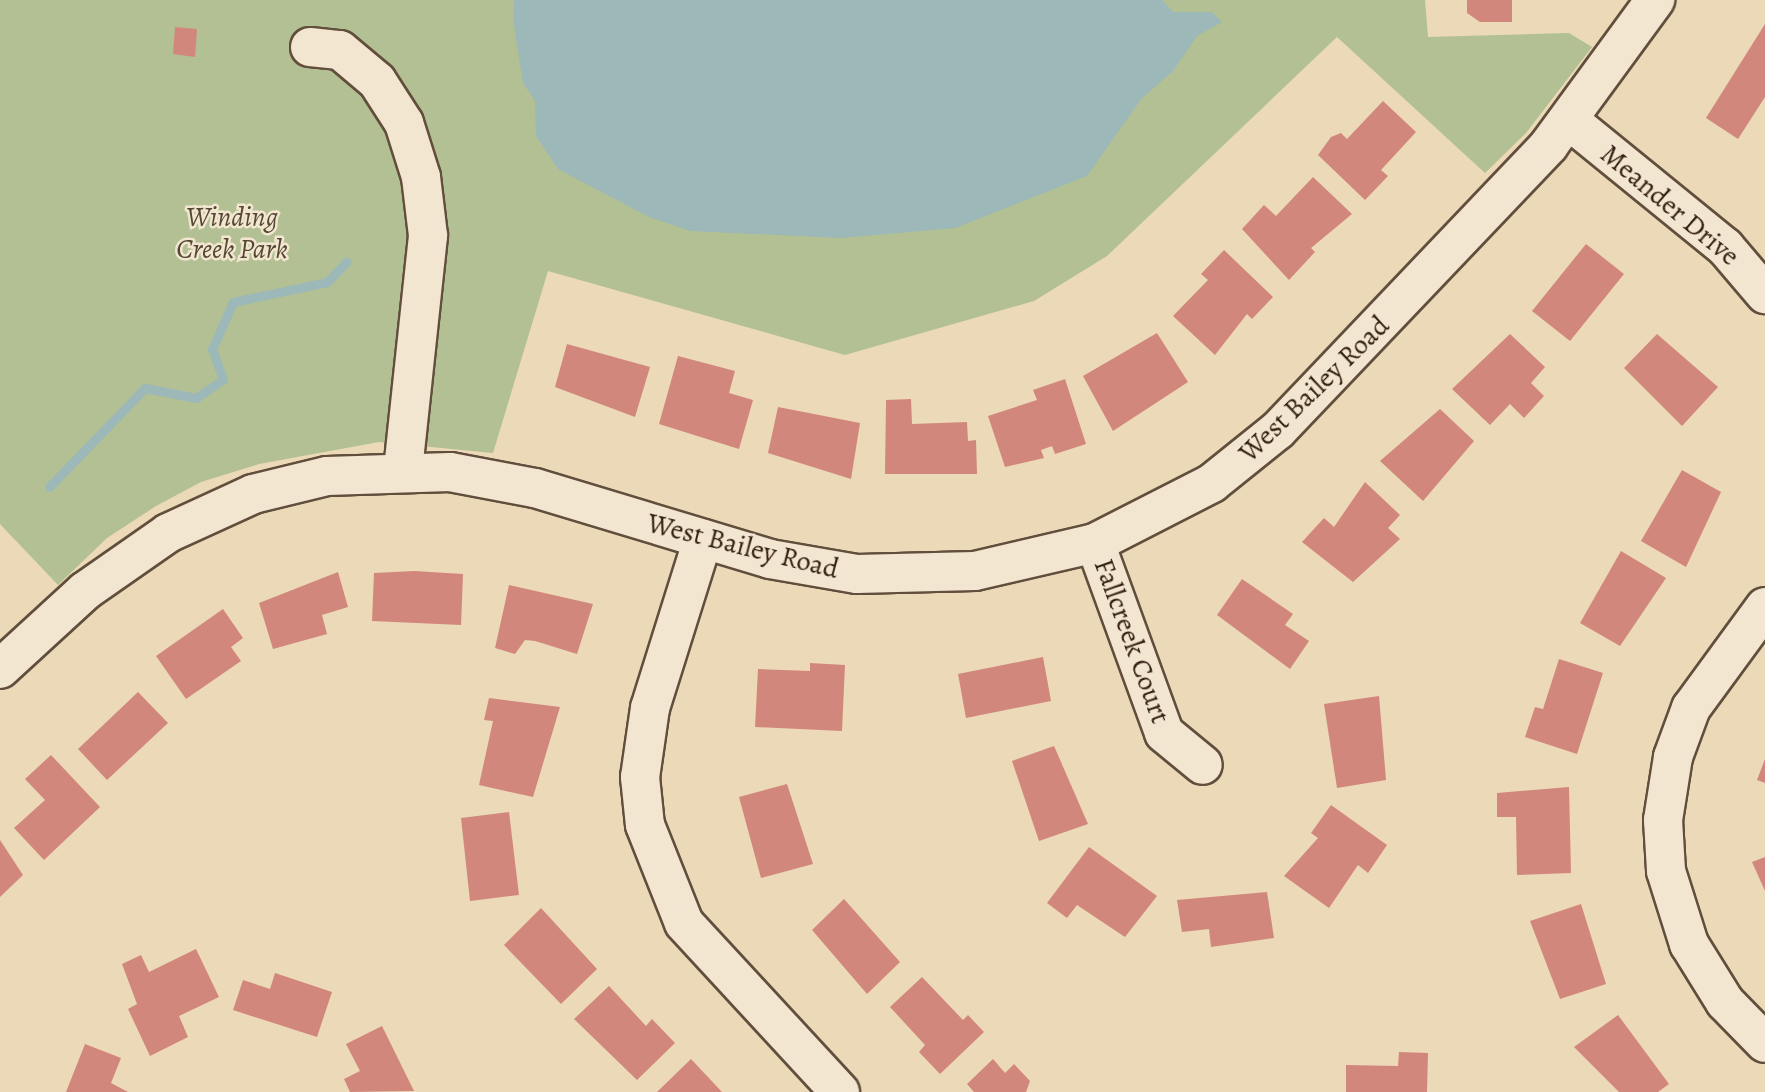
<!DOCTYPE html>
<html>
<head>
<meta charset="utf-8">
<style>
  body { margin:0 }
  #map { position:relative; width:1765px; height:1092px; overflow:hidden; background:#ebd9b8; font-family:Alegreya,serif }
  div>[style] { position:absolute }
  .green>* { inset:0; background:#b2c093 }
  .water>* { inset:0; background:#9cb8b8 }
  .stream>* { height:9px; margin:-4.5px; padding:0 4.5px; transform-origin:4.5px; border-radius:4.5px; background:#9cb8b8 }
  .building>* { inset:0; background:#d2877c }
  .roads { filter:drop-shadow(2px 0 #624e3c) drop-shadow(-2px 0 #624e3c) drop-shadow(0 2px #624e3c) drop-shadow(0 -2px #624e3c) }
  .minor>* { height:38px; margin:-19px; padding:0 19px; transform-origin:19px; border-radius:19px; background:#f2e6d1 }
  span { translate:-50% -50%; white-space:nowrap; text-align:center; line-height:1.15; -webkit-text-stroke:5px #f2e6d1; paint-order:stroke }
  .street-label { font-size:28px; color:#342012 }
  .park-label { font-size:28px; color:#544832; font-style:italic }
</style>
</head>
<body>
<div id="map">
  <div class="green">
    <i style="clip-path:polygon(0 0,1425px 0,1428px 37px,1569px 33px,1592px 47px,1526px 133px,1485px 173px,1337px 37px,1107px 256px,1034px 301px,845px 355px,548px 271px,493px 453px,379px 442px,259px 464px,201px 482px,156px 506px,107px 538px,58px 585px,0 524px)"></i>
  </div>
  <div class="water">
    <i style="clip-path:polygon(1162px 0,1173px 12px,1212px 12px,1222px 22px,1197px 36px,1173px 71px,1142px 98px,1087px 176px,955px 228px,841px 238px,691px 231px,649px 217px,558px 169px,536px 136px,535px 101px,523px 83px,513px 19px,514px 0)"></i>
  </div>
  <div class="stream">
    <i style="left:49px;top:487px;width:138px;rotate:-45.9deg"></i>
    <i style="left:145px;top:388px;width:52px;rotate:11.1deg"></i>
    <i style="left:196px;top:398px;width:33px;rotate:-35deg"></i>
    <i style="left:223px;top:379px;width:32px;rotate:-110deg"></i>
    <i style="left:212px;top:349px;width:51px;rotate:-65.9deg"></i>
    <i style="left:233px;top:302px;width:96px;rotate:-12deg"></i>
    <i style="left:327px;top:282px;width:28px;rotate:-46deg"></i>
  </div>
  <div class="building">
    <i style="clip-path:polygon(1467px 0,1512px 0,1512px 22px,1480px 22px,1467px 13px)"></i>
    <i style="clip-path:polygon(1765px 24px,1765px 97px,1738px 139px,1706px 118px)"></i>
    <i style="clip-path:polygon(175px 27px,197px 29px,195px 57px,173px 54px)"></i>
    <i style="clip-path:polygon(1383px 101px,1416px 132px,1381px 170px,1388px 176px,1365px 200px,1318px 155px,1331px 137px,1341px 133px,1347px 139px)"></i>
    <i style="clip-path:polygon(1313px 177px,1352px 214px,1311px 248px,1315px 252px,1289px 280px,1242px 229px,1264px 205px,1276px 216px)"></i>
    <i style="clip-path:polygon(1586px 244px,1624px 274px,1570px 341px,1532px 311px)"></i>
    <i style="clip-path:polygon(1224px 250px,1273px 297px,1252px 319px,1247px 314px,1215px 355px,1173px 316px,1208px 280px,1201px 274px)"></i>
    <i style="clip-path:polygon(1157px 333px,1188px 382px,1113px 431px,1083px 376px)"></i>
    <i style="clip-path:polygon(1510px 334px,1545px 367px,1531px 383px,1544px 396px,1524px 418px,1510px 404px,1490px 425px,1452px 389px)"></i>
    <i style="clip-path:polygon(1657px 334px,1718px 387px,1682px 426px,1624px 368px)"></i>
    <i style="clip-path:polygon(567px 344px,650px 367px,635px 417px,555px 387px)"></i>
    <i style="clip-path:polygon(678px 356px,735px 371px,729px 393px,753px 400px,739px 449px,659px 424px)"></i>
    <i style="clip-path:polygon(1065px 379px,1086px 444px,1055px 454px,1052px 446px,1041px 450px,1044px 458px,1005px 467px,988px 416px,1037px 400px,1033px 390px)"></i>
    <i style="clip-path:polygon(911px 399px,912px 424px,967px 422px,968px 441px,976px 440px,977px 474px,885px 474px,886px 400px)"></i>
    <i style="clip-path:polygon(778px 407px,860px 423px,851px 479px,768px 453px)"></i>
    <i style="clip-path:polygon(1440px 409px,1474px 441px,1423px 501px,1380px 461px)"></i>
    <i style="clip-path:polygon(1682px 470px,1721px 492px,1686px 567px,1641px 541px)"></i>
    <i style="clip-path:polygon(1365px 482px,1400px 515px,1388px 528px,1400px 539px,1353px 582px,1302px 542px,1324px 518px,1334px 527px)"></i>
    <i style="clip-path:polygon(1621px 551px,1666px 578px,1620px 646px,1580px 623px)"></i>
    <i style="clip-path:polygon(414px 571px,463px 574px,461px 625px,372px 621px,374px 573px)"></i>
    <i style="clip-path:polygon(338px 572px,348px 607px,322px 615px,327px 634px,273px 649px,259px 603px)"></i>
    <i style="clip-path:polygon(1242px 579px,1293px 614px,1285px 625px,1309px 641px,1290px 669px,1217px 615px)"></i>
    <i style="clip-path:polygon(509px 585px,593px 604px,577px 654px,535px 641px,525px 640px,515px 654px,495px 648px)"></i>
    <i style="clip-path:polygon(223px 609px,243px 638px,231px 647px,241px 661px,186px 699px,156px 656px)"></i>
    <i style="clip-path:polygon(1043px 657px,1051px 701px,966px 718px,958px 674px)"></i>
    <i style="clip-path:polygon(1559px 659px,1603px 673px,1577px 754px,1525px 737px,1535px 707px,1543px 709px)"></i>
    <i style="clip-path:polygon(810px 663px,845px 665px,842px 731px,755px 727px,758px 669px,810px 671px)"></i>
    <i style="clip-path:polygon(138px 692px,168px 723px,107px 780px,78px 749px)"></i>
    <i style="clip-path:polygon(1379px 696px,1386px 780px,1337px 788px,1324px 704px)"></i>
    <i style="clip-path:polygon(489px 698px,560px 707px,533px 797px,479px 785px,493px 721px,484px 720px)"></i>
    <i style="clip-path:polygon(1054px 746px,1088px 824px,1039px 841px,1012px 761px)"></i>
    <i style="clip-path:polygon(51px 755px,100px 807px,44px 860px,14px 828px,45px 800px,25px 779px)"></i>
    <i style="clip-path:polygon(1765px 759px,1765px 783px,1757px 780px)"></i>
    <i style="clip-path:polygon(787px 784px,813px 864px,761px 878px,739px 797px)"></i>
    <i style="clip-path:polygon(1569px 787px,1571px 873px,1517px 875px,1516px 817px,1497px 817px,1497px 793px)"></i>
    <i style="clip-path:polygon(1331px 805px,1387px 845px,1368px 873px,1358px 865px,1329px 908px,1284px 876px,1318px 838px,1311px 833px)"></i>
    <i style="clip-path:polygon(509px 812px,519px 895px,470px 901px,461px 818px)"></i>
    <i style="clip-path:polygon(0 840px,23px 875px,0 897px)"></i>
    <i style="clip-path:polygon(1089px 847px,1157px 896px,1125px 937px,1077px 905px,1067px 918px,1047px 903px)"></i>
    <i style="clip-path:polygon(1765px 857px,1765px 891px,1752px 862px)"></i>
    <i style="clip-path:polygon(1267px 892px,1274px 938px,1211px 947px,1209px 929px,1182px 932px,1177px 900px)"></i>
    <i style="clip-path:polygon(844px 899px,900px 962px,867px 994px,812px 930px)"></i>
    <i style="clip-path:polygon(1581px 904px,1606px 984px,1560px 999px,1530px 921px)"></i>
    <i style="clip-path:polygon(541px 908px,597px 969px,561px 1004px,504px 945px)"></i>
    <i style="clip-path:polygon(196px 949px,219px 997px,179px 1016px,188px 1037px,150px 1056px,128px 1009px,137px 1004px,122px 964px,141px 955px,149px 972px)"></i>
    <i style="clip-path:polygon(275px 973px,332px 992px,317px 1037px,233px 1010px,243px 980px,270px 989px)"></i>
    <i style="clip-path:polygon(922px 977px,963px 1020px,968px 1015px,984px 1032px,940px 1074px,919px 1052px,925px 1045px,890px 1007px)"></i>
    <i style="clip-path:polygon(609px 986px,646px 1026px,652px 1019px,675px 1043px,637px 1080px,574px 1019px)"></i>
    <i style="clip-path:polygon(1618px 1015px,1669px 1084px,1658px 1092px,1619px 1092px,1574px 1047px)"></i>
    <i style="clip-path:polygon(382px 1026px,414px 1091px,350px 1092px,344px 1079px,360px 1071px,346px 1044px)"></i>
    <i style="clip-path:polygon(85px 1044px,121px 1058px,111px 1083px,128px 1092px,66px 1092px)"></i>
    <i style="clip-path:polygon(1399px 1052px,1428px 1053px,1427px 1092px,1346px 1092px,1346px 1065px,1398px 1066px)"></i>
    <i style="clip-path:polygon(691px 1059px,722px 1092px,657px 1092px)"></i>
    <i style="clip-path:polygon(993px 1059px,1005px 1073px,1014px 1064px,1030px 1081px,1026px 1092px,974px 1092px,967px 1084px)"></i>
  </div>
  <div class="roads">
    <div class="minor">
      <i style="left:310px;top:47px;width:30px;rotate:6deg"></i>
      <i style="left:340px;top:50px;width:48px;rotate:40deg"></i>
      <i style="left:377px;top:81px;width:50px;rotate:57.3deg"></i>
      <i style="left:404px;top:123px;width:57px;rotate:72.5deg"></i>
      <i style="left:421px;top:177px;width:59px;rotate:83.2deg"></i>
      <i style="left:428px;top:236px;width:234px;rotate:96.1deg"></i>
      <i style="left:1570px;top:121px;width:200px;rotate:39.1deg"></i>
      <i style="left:1725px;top:247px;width:62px;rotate:49.6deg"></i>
      <i style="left:703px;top:539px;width:177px;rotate:107.4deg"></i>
      <i style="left:650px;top:708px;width:70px;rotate:98.2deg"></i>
      <i style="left:640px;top:777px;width:48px;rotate:84.1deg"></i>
      <i style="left:645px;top:825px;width:105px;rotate:68.3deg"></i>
      <i style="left:684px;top:923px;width:230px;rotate:47.3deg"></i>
      <i style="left:1095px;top:543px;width:202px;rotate:70deg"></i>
      <i style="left:1164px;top:733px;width:50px;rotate:39.4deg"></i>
      <i style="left:1765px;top:607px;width:125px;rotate:126.2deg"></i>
      <i style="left:1691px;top:708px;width:52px;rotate:110.2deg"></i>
      <i style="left:1673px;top:757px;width:64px;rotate:99deg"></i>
      <i style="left:1663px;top:820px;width:51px;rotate:86.6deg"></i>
      <i style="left:1666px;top:871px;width:77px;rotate:72.5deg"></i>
      <i style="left:1689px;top:944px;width:68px;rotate:58.2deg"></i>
      <i style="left:1725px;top:1002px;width:57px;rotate:45.7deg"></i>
      <i style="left:0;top:669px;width:115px;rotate:-42.5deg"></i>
      <i style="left:85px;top:591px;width:101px;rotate:-34.9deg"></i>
      <i style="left:168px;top:533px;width:94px;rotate:-24.6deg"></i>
      <i style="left:253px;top:494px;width:76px;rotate:-13.7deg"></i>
      <i style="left:327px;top:476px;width:123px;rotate:-1.9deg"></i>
      <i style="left:450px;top:472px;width:86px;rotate:10.7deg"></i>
      <i style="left:535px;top:488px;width:245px;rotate:16.8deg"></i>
      <i style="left:770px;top:559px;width:88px;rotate:9.8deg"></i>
      <i style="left:857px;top:574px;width:118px;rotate:-1.5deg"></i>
      <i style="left:975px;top:571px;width:123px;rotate:-13.1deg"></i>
      <i style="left:1095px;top:543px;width:131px;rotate:-27.1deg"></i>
      <i style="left:1212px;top:483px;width:85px;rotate:-38.8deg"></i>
      <i style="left:1278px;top:430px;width:393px;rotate:-46.4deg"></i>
      <i style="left:1549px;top:145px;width:180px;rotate:-53.8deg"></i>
    </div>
  </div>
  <div class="street-label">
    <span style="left:1670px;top:205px;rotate:40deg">Meander Drive</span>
    <span style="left:1314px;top:389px;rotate:-44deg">West Bailey Road</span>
    <span style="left:743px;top:546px;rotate:14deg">West Bailey Road</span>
    <span style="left:1132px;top:641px;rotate:70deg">Fallcreek Court</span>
  </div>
  <div class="park-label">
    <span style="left:232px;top:233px">Winding<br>Creek Park</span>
  </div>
</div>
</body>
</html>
